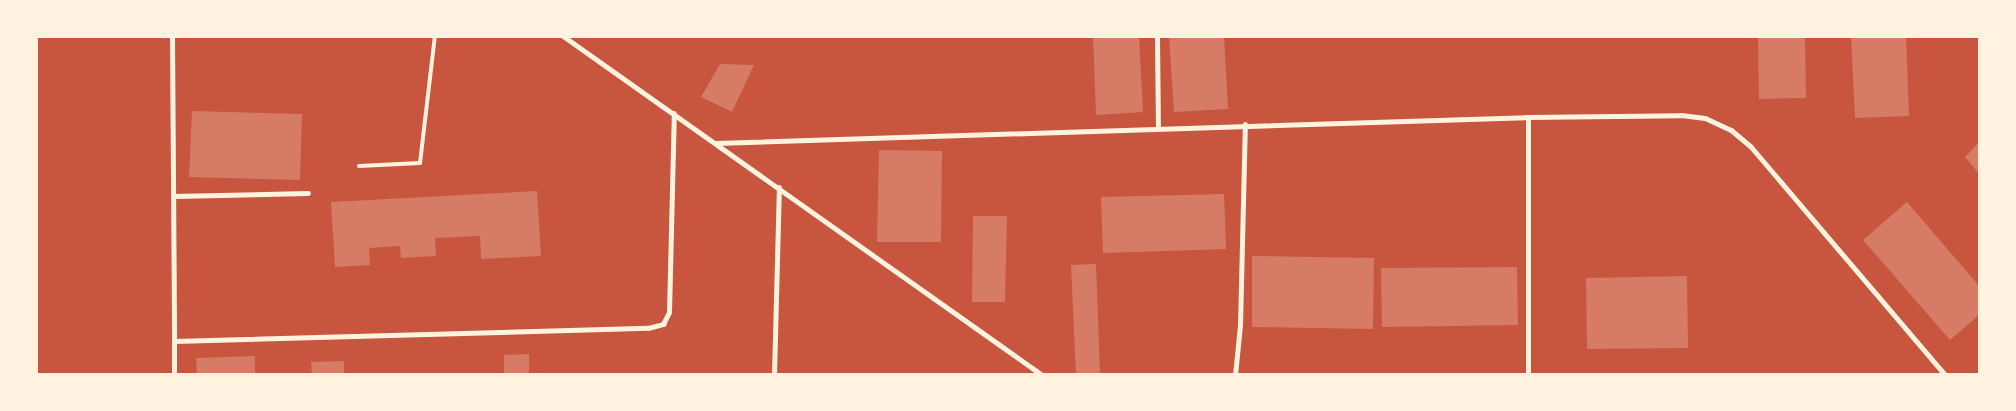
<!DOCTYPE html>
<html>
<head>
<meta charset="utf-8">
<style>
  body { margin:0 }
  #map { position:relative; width:2016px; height:411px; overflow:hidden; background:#c8553d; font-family:"Source Sans 3",sans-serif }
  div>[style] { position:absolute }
  .building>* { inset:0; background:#d67c66 }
  .service>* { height:4px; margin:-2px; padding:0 2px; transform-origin:2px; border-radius:2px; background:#fff3e0 }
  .minor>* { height:5px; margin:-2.5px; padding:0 2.5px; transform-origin:2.5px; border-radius:2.5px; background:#fff3e0 }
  span { translate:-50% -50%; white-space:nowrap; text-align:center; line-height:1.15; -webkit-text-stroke:4.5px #fff3e0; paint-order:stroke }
  .frame { position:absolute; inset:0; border:38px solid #fff3e0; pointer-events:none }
</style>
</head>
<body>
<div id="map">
  <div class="building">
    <i style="clip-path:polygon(1093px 36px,1139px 36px,1143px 112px,1096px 115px)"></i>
    <i style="clip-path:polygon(1169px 36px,1224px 36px,1228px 109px,1174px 112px)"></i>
    <i style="clip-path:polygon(1758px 36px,1805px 36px,1806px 98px,1759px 99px)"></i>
    <i style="clip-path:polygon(1851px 36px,1906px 36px,1909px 116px,1855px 118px)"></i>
    <i style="clip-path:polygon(720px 64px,754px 65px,732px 112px,701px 97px)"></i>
    <i style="clip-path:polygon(192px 111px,302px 114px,300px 180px,189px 177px)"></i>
    <i style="clip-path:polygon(1980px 141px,1980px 175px,1965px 157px)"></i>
    <i style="clip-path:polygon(879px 150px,942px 151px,941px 242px,877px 242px)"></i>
    <i style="clip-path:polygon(537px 191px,541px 256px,481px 259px,480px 236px,435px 238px,436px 256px,401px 258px,400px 246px,369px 248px,370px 265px,335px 267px,331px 202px)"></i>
    <i style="clip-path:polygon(1224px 194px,1226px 249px,1103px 253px,1101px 197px)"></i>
    <i style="clip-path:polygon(1907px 202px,1980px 287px,1980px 314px,1950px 340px,1863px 240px)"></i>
    <i style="clip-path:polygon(973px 216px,1007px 216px,1005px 302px,972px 302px)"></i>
    <i style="clip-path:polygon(1252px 256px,1374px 258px,1373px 329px,1252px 327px)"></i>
    <i style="clip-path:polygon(1096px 264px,1100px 374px,1076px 375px,1071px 265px)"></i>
    <i style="clip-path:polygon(1517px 267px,1518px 325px,1382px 327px,1381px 268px)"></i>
    <i style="clip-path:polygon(1687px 276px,1688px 348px,1587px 349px,1586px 278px)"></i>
    <i style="clip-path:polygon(529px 354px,529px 375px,504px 375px,504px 355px)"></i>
    <i style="clip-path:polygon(255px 356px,255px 375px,197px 375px,196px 358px)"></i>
    <i style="clip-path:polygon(344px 361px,344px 375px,312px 375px,311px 362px)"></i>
  </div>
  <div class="service">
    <i style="left:359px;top:166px;width:61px;rotate:-2.8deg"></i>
    <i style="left:420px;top:163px;width:128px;rotate:-83.3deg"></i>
  </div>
  <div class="minor">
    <i style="left:172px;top:36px;width:305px;rotate:89.6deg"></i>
    <i style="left:174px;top:341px;width:474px;rotate:-1.6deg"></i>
    <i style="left:648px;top:328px;width:16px;rotate:-15deg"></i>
    <i style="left:663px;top:324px;width:13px;rotate:-63deg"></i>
    <i style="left:669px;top:312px;width:199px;rotate:-88.6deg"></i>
    <i style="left:563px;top:36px;width:587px;rotate:35.29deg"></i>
    <i style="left:1157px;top:36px;width:91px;rotate:89.4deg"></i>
    <i style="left:1528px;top:117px;width:153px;rotate:-0.7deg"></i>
    <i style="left:1681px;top:115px;width:24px;rotate:7deg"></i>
    <i style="left:1705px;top:118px;width:29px;rotate:25deg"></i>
    <i style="left:1731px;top:130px;width:26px;rotate:40deg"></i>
    <i style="left:1751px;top:147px;width:299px;rotate:49.6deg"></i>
    <i style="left:716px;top:143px;width:812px;rotate:-1.83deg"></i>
    <i style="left:1528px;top:117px;width:258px;rotate:90deg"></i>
    <i style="left:174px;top:196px;width:134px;rotate:-1.3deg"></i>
    <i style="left:174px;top:341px;width:34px;rotate:90deg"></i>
    <i style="left:774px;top:375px;width:188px;rotate:-88.5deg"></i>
    <i style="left:1235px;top:375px;width:50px;rotate:-84.3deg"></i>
    <i style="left:1240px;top:325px;width:201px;rotate:-88.6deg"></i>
  </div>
  <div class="frame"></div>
</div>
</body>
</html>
